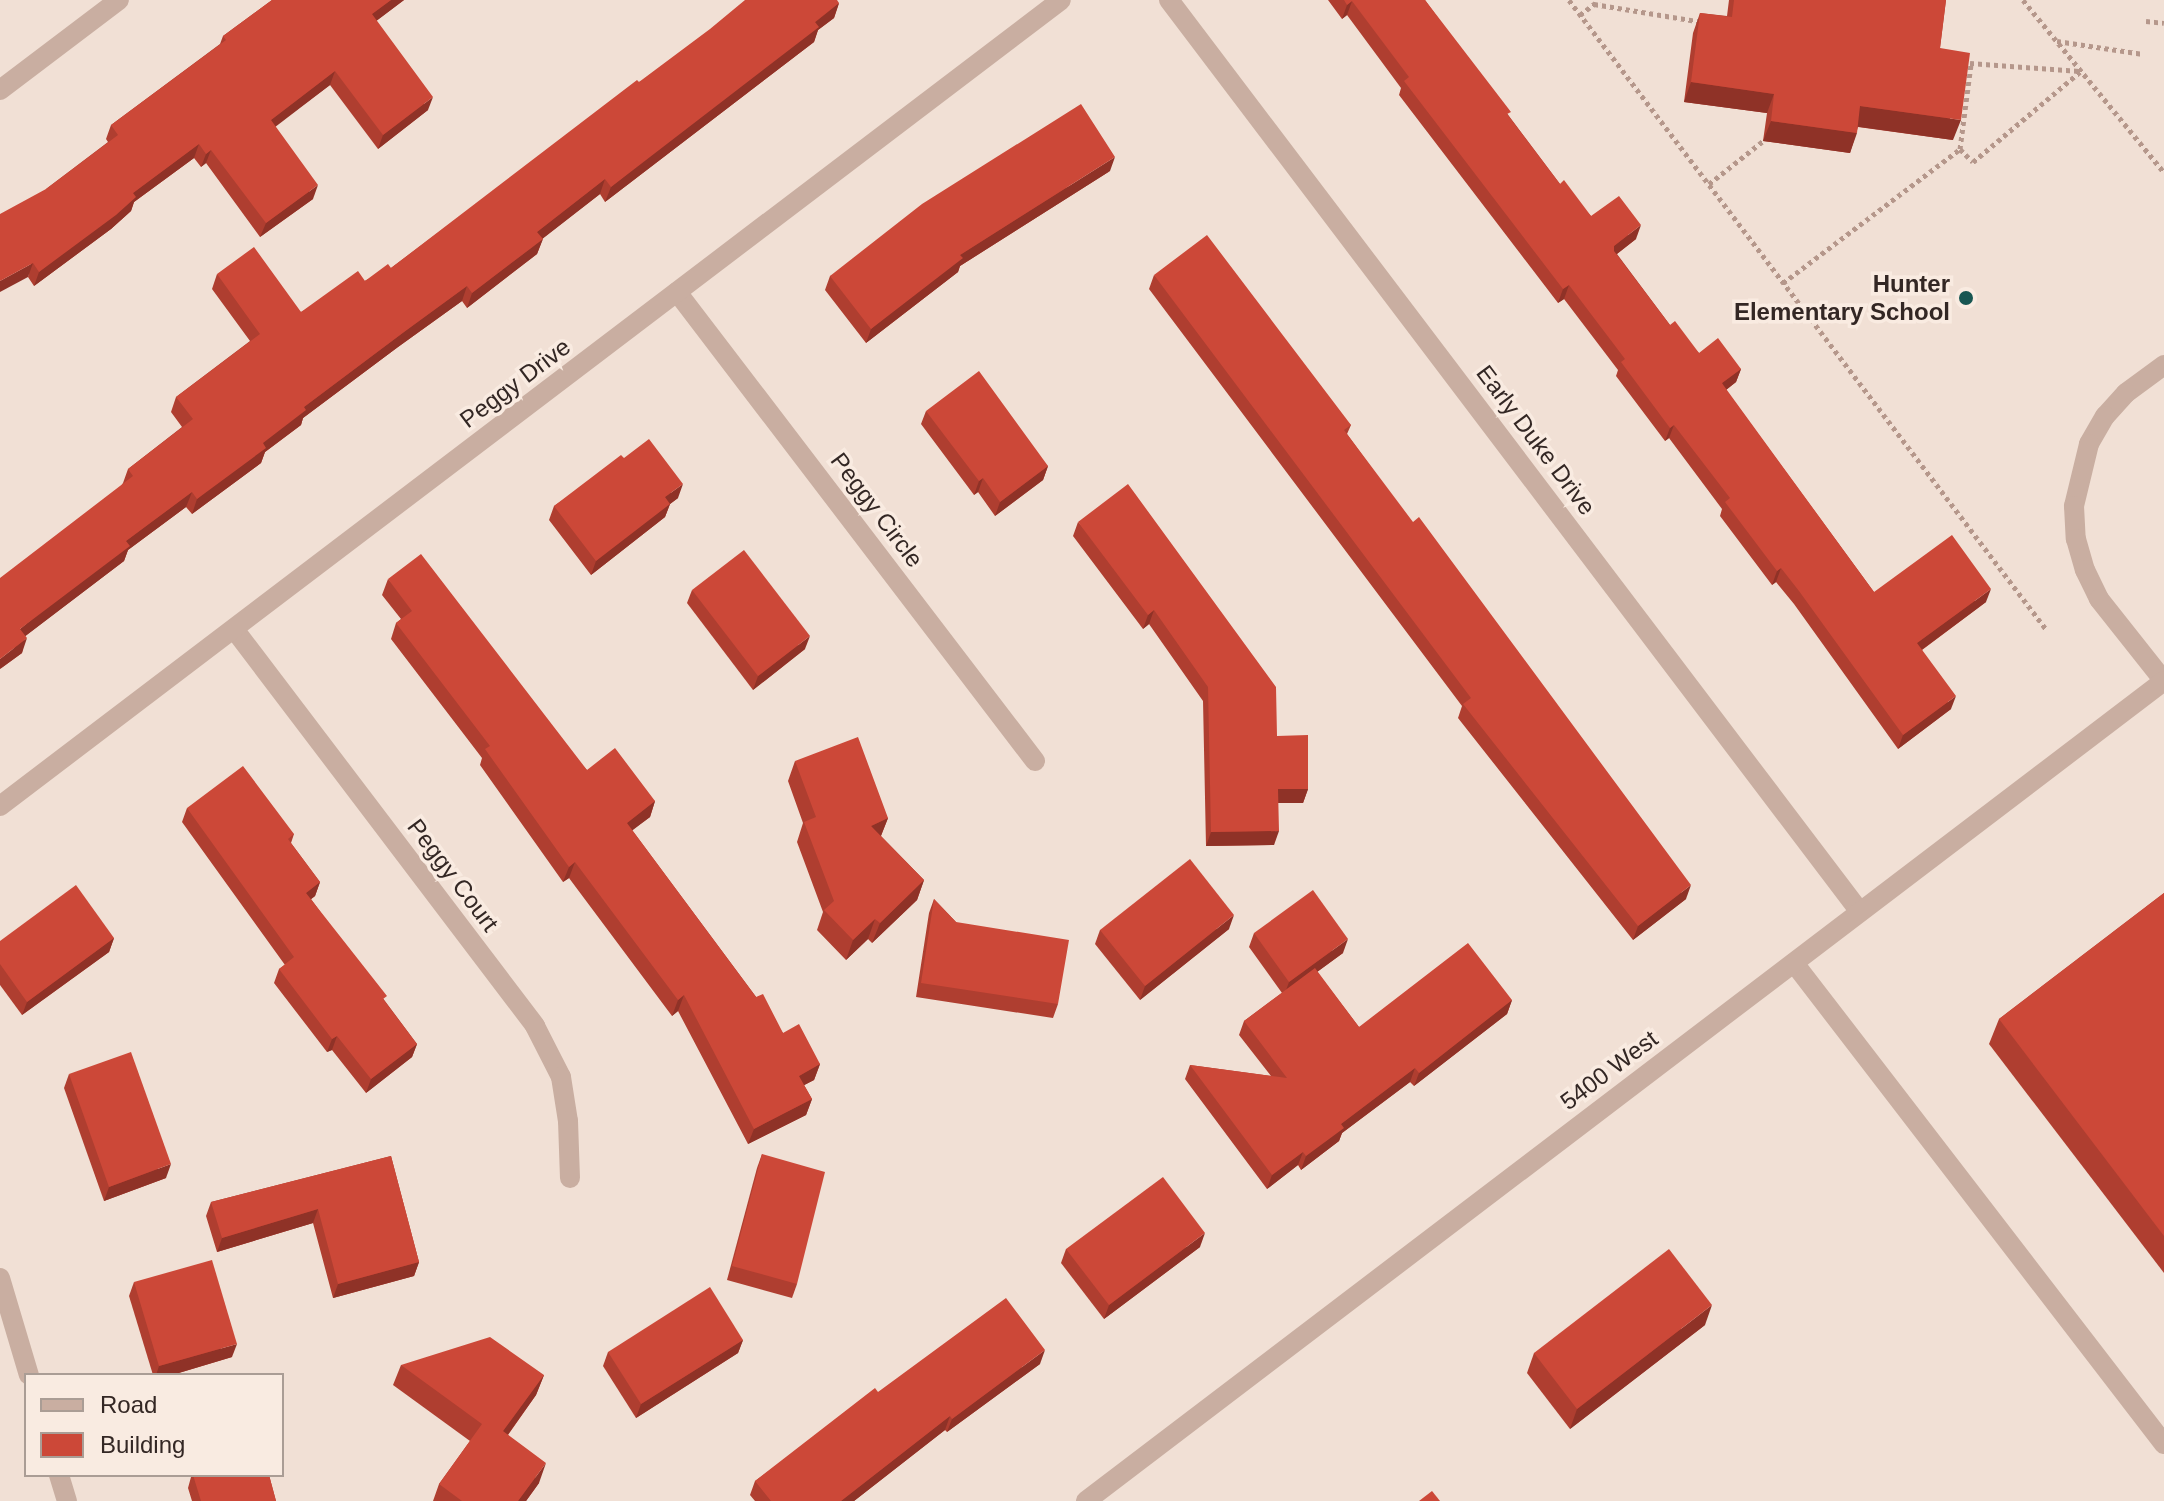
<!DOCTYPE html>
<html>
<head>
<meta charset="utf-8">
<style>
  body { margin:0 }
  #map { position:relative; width:2164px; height:1501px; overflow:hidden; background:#f1e0d5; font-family:Arial,sans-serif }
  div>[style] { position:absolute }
  .path>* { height:5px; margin-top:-2.5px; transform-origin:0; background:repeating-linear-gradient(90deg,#b5978b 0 4px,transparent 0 8px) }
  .minor>* { height:20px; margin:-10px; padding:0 10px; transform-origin:10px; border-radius:10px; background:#c9aea1 }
  .wall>* { inset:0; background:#af3e30 }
  .shaded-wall>* { inset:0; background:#8f3227 }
  .building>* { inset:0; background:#cc4838 }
  .dots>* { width:22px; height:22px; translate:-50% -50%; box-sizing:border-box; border:4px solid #f9ebe1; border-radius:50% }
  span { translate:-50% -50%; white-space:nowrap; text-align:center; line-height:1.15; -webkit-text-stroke:7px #f9ebe1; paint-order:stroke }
  .poi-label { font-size:24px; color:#332724; font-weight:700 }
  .right { translate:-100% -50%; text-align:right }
  .street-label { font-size:24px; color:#332724 }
  .legend { position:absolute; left:24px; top:1373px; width:260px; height:104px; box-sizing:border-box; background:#f9ebe1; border:2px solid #aa9d95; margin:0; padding:10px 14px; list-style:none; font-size:24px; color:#332724 }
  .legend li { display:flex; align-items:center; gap:16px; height:40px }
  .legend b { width:40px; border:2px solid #aa9d95 }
</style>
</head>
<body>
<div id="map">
  <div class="path">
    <i style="left:1569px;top:0;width:789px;rotate:52.83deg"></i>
    <i style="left:2023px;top:0;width:222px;rotate:50.7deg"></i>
    <i style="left:1594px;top:4px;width:110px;rotate:9.4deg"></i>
    <i style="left:1580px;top:15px;width:24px;rotate:-38deg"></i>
    <i style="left:2146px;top:21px;width:18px;rotate:6deg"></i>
    <i style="left:2057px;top:41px;width:87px;rotate:8.6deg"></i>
    <i style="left:1970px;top:63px;width:110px;rotate:4.2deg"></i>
    <i style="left:1960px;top:149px;width:18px;rotate:45deg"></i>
    <i style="left:1973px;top:162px;width:141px;rotate:-40.1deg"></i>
    <i style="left:1709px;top:184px;width:69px;rotate:-38.5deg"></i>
    <i style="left:1783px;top:283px;width:222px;rotate:-37.1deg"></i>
    <i style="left:1960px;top:149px;width:86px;rotate:-82.6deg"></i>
  </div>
  <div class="minor">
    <i style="left:1169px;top:0;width:1144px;rotate:52.85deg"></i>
    <i style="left:0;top:90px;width:149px;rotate:-37.1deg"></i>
    <i style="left:677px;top:292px;width:590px;rotate:52.64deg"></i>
    <i style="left:2164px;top:365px;width:47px;rotate:143.6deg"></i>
    <i style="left:2126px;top:393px;width:31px;rotate:132deg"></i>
    <i style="left:2105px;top:416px;width:32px;rotate:120deg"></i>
    <i style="left:2089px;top:444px;width:64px;rotate:103.6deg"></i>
    <i style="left:2074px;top:506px;width:33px;rotate:87deg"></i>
    <i style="left:2076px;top:539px;width:32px;rotate:74deg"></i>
    <i style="left:2085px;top:570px;width:32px;rotate:64deg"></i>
    <i style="left:2099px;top:599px;width:105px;rotate:51.6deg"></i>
    <i style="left:234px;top:629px;width:498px;rotate:52.8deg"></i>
    <i style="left:535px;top:1026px;width:57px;rotate:63deg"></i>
    <i style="left:561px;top:1077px;width:45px;rotate:81deg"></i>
    <i style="left:568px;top:1121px;width:57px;rotate:88deg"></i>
    <i style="left:0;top:806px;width:1332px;rotate:-37.22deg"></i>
    <i style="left:1794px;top:963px;width:607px;rotate:52.43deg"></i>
    <i style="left:0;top:1278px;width:101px;rotate:73.4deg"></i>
    <i style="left:59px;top:1475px;width:27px;rotate:73deg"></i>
    <i style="left:1086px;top:1501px;width:1354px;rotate:-37.26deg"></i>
  </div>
  <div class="wall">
    <i style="clip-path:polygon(272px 0,404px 0,376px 21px,428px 110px,378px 149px,330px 85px,275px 126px,313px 199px,260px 237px,206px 163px,201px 167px,194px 158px,134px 202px,131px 211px,111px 229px,34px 286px,28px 277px,46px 189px,108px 142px,106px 139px,111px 125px,220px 44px,223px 36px)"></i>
    <i style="clip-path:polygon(1328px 0,1425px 0,1509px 116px,1560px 184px,1591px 216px,1636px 239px,1617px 254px,1670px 325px,1699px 353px,1741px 369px,1736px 382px,1726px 390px,1874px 592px,1986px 602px,1922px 650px,1951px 709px,1898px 749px,1794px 604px,1776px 582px,1772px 585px,1720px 516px,1722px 509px,1669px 438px,1665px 441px,1616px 376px,1618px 370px,1564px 299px,1558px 303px,1399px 95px,1401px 88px,1347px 15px,1342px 19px)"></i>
    <i style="clip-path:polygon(1729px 0,1946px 0,1940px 48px,1953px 140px,1858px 127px,1850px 153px,1763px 141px,1767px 113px,1684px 102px,1693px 33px,1700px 13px,1727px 16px)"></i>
    <i style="clip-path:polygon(839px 3px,834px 18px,818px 30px,814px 42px,605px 202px,600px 194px,543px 238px,537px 254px,467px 308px,462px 301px,398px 347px,303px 418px,301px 425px,265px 452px,261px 463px,192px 514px,186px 507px,128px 550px,124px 561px,25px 636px,22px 653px,0 669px,123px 483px,128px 469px,182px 427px,171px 412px,176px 397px,250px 341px,212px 289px,217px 274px,301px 312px,391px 268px,639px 82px)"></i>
    <i style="clip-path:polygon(1110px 171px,960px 266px,958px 272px,866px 343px,825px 290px,830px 276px)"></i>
    <i style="clip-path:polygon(1154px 275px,1351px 425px,1347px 434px,1686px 899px,1633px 940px,1458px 718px,1462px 706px,1149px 289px)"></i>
    <i style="clip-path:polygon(926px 411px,1048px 466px,1043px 480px,995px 516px,978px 492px,974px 495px,921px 424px)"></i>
    <i style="clip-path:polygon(624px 458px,678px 498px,670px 504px,665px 517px,591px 575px,549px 520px,554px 506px)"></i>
    <i style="clip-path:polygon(1078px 522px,1277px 736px,1308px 789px,1303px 803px,1278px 803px,1274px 845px,1206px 846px,1203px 701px,1149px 624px,1143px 629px,1073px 536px)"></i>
    <i style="clip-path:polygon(388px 579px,587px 770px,655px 801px,650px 817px,632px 830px,783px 1033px,820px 1064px,814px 1080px,804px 1085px,812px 1099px,806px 1115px,748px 1144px,678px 1011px,672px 1016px,569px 878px,563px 882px,480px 765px,482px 758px,391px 639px,396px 623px,401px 619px,382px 595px)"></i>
    <i style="clip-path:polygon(692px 590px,805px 649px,753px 690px,687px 603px)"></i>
    <i style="clip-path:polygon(795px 761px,888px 818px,881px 836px,924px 880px,917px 900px,872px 943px,868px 939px,846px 960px,817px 930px,823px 912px,797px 842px,803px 823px,788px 781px)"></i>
    <i style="clip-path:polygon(187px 808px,294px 834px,291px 843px,320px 882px,315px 896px,311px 899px,385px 1001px,417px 1044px,412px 1057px,366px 1093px,332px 1050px,327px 1052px,274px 983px,279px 969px,285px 965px,182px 822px)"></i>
    <i style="clip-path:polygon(2164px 893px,2164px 1273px,1989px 1044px,1999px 1019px)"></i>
    <i style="clip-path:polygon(934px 899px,956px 922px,1058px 1004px,1053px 1018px,916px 997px,929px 913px)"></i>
    <i style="clip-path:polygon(1229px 929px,1140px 1000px,1095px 944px,1100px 930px)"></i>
    <i style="clip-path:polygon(1254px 933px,1343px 953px,1317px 972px,1359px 1027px,1512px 1000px,1507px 1014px,1414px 1086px,1410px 1082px,1342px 1133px,1339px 1141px,1301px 1170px,1298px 1165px,1267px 1189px,1185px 1079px,1190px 1065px,1271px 1076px,1239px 1035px,1244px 1021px,1282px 993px,1249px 947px)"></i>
    <i style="clip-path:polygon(114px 938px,109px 952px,22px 1015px,0 985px,0 941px)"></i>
    <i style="clip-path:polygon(69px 1074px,166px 1178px,104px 1201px,64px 1088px)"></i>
    <i style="clip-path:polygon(762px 1154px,797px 1284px,792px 1298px,727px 1280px,757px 1168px)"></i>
    <i style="clip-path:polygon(391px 1156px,419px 1262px,414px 1276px,333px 1298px,313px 1223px,217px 1252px,206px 1216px,211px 1202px)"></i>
    <i style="clip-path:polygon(1200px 1247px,1104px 1319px,1061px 1263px,1066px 1249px)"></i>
    <i style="clip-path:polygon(134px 1282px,232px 1357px,172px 1375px,153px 1375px,129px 1296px)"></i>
    <i style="clip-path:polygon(1705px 1325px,1570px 1429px,1527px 1373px,1534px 1353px)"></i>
    <i style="clip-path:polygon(743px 1340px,738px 1353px,636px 1418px,603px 1366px,608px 1352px)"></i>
    <i style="clip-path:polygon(1040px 1364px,947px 1432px,945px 1430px,854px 1501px,755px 1501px,750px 1495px,755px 1481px,878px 1392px)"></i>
    <i style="clip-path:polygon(401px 1365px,544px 1375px,536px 1395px,508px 1435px,539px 1483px,526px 1501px,433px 1501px,439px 1484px,470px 1441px,393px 1385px)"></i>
    <i style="clip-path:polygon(191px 1475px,269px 1475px,276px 1501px,192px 1501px,188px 1488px,191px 1477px)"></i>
  </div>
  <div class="shaded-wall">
    <i style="clip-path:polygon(391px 0,404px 0,367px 28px,372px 14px)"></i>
    <i style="clip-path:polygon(1352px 1px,1347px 15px,1342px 19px,1347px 5px)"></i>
    <i style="clip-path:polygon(839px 3px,834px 18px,818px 30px,814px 42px,605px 202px,611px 187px)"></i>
    <i style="clip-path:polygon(335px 71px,330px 85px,266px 134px,271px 120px)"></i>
    <i style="clip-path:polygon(1691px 82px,1774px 94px,1767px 113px,1684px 102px)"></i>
    <i style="clip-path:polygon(433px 97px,428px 110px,378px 149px,383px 135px)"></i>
    <i style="clip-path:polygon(1860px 106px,1961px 120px,1953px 140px,1853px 126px)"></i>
    <i style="clip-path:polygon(1771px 121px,1857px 133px,1850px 153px,1763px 141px)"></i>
    <i style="clip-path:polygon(199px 144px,194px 158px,134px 202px,131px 211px,111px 229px,34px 286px,39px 272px,133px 193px)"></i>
    <i style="clip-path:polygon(211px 150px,206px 163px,201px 167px,206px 154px)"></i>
    <i style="clip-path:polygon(1115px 157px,1110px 171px,960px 266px,958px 272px,866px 343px,871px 329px,960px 255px)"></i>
    <i style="clip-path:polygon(605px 179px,600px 194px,532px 247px,537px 232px)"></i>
    <i style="clip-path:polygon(318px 185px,313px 199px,260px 237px,266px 223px)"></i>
    <i style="clip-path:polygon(1641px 225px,1636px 239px,1609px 260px,1614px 246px)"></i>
    <i style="clip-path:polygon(543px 239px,537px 254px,467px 308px,472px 293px)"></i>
    <i style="clip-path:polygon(33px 263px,28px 277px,0 292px,0 281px)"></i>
    <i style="clip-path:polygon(1569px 285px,1564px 299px,1558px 303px,1563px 289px)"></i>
    <i style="clip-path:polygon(467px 286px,462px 301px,398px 347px,303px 418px,301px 425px,265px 452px,261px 463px,192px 514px,197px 499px,304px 407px,404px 332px)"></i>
    <i style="clip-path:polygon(1741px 369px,1736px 382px,1717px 397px,1722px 383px)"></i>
    <i style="clip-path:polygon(1674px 425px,1669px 438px,1665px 441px,1670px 428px)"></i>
    <i style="clip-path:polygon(1048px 466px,1043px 480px,995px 516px,1000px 502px)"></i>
    <i style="clip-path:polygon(983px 478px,978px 492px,974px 495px,979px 481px)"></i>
    <i style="clip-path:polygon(683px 484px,678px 498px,670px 504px,665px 517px,591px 575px,596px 561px,665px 497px)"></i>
    <i style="clip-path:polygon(192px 492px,186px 507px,128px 550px,124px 561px,15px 644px,20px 629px,126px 541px)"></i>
    <i style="clip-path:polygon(1781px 568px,1776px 582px,1772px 585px,1777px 571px)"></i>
    <i style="clip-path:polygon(1991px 589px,1986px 602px,1912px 657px,1917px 643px)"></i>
    <i style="clip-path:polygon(1154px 610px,1149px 624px,1143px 629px,1148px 615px)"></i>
    <i style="clip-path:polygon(810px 636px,805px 649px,753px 690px,758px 676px)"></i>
    <i style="clip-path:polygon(27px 638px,22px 653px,0 669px,0 659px)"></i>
    <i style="clip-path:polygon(1956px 696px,1951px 709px,1898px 749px,1903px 735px)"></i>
    <i style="clip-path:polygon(1278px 789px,1308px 789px,1303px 803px,1273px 803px)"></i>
    <i style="clip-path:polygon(655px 801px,650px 817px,621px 839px,627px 823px)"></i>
    <i style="clip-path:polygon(888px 818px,880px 838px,871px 826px)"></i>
    <i style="clip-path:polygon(1279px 831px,1274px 845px,1206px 846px,1211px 832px)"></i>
    <i style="clip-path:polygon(575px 862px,569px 878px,563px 882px,569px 867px)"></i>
    <i style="clip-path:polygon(924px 880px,917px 900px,872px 943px,880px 923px)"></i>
    <i style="clip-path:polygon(320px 882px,315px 896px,301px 907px,306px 893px)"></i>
    <i style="clip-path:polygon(1691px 885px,1686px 899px,1633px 940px,1638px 926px)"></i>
    <i style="clip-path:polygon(1234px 915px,1229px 929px,1140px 1000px,1145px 986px)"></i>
    <i style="clip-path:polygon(875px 919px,868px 939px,846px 960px,853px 940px)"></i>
    <i style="clip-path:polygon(114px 938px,109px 952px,22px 1015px,27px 1002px)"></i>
    <i style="clip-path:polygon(1348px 939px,1343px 953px,1284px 996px,1289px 982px)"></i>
    <i style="clip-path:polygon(684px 995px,678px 1011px,672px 1016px,678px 1000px)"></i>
    <i style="clip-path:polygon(1512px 1000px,1507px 1014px,1414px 1086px,1419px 1073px)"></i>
    <i style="clip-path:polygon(337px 1036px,332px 1050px,327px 1052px,332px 1039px)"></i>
    <i style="clip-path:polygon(417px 1044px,412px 1057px,366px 1093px,371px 1079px)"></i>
    <i style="clip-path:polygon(820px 1064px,814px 1080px,793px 1091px,799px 1076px)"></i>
    <i style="clip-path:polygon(1415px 1068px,1410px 1082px,1342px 1133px,1339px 1141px,1301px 1170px,1306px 1156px,1341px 1124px)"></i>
    <i style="clip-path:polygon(812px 1099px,806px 1115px,748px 1144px,754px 1129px)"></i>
    <i style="clip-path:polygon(1303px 1152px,1298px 1165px,1267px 1189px,1272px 1175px)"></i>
    <i style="clip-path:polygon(171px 1164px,166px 1178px,104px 1201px,109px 1187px)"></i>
    <i style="clip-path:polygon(318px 1209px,313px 1223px,217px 1252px,222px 1238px)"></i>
    <i style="clip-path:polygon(1205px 1233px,1200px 1247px,1104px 1319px,1109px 1305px)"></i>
    <i style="clip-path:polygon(419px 1262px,414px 1276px,333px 1298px,338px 1284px)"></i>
    <i style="clip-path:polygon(1712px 1305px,1705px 1325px,1570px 1429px,1577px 1409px)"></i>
    <i style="clip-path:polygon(743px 1340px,738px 1353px,636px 1418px,641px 1404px)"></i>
    <i style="clip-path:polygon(237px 1344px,232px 1357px,172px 1375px,156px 1375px,159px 1366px)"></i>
    <i style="clip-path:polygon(1045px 1350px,1040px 1364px,947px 1432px,952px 1419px)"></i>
    <i style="clip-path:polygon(544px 1375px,536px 1395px,496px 1451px,503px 1431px)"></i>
    <i style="clip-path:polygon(950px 1416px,945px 1430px,854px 1501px,841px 1501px)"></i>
    <i style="clip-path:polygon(546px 1463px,539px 1483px,526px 1501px,518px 1501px)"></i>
  </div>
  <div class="building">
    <i style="clip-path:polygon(272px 0,391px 0,372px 14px,433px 97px,383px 135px,335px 71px,271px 120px,318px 185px,266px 223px,211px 150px,206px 154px,199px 144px,133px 193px,136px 197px,116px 215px,39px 272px,33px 263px,0 281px,0 214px,46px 189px,118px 135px,111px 125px,226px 40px,223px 36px)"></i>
    <i style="clip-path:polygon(745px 0,837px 0,839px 3px,815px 22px,819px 27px,611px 187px,605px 179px,537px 232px,543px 239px,472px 293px,467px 286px,404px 332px,304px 407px,306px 410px,263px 443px,266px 448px,197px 499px,192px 492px,126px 541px,130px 546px,20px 629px,27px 638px,0 659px,0 578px,133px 476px,128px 469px,193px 419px,176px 397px,260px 334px,217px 274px,254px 247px,301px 312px,358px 271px,365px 281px,388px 264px,391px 268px,637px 80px,639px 82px,710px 29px)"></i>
    <i style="clip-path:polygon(1344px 0,1425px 0,1511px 112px,1507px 114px,1560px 184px,1564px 180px,1591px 216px,1619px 196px,1641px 225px,1614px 246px,1614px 251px,1670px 325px,1675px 321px,1699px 353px,1718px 338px,1741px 369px,1722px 383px,1724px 386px,1874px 592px,1952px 535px,1991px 589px,1917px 643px,1956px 696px,1903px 735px,1799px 591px,1781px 568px,1777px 571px,1725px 502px,1730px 498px,1674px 425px,1670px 428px,1621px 362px,1625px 359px,1569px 285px,1563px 289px,1404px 81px,1409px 77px,1352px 1px,1347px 5px)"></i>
    <i style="clip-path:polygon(1734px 0,1946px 0,1940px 48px,1970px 53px,1961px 120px,1860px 106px,1857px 133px,1771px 121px,1774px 94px,1691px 82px,1700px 13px,1732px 17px)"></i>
    <i style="clip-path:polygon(1081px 104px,1115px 157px,960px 255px,963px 258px,871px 329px,830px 276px,922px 204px)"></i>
    <i style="clip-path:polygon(1207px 235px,1351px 425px,1344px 430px,1413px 522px,1419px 517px,1691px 885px,1638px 926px,1463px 704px,1471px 698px,1154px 275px)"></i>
    <i style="clip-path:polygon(979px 371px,1048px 466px,1000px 502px,983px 478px,979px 481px,926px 411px)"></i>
    <i style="clip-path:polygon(649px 439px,683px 484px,665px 497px,670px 504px,596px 561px,554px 506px,621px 455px,624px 458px)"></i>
    <i style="clip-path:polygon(1128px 484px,1276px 687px,1277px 736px,1308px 735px,1308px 789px,1278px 789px,1279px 831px,1211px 832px,1208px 687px,1154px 610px,1148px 615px,1078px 522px)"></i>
    <i style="clip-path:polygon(744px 550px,810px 636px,758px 676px,692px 590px)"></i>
    <i style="clip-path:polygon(421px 554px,587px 770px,615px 748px,655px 801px,627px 823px,756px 997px,763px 994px,783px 1033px,799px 1024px,820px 1064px,799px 1076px,812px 1099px,754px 1129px,684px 995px,678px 1000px,575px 862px,569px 867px,485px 749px,490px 746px,396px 623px,412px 611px,388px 579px)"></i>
    <i style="clip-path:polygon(858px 737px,888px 818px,871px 826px,924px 880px,880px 923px,875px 919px,853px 940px,824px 910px,834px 901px,804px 822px,816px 817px,795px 761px)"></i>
    <i style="clip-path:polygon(243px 766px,294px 834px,288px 839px,320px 882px,306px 893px,387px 996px,383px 999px,417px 1044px,371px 1079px,337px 1036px,332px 1039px,279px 969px,294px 957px,187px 808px)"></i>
    <i style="clip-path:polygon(1190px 859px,1234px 915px,1145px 986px,1100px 930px)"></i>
    <i style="clip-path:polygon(76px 885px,114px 938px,27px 1002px,0 964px,0 941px)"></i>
    <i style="clip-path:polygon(1313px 890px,1348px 939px,1289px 982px,1254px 933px)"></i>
    <i style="clip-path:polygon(2164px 893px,2164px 1236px,1999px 1019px)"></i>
    <i style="clip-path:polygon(934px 899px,956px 922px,1069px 940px,1058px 1004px,921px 983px)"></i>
    <i style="clip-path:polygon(1468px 943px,1512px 1000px,1419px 1073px,1415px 1068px,1341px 1124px,1344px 1128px,1306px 1156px,1303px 1152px,1272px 1175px,1190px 1065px,1287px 1078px,1244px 1021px,1315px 968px,1359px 1027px)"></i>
    <i style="clip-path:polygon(131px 1052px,171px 1164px,109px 1187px,69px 1074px)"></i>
    <i style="clip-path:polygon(762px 1154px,825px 1172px,797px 1284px,732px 1266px)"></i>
    <i style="clip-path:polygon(391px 1156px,419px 1262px,338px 1284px,318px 1209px,222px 1238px,211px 1202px)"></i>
    <i style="clip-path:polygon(1163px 1177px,1205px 1233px,1109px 1305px,1066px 1249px)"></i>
    <i style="clip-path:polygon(1669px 1249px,1712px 1305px,1577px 1409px,1534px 1353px)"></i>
    <i style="clip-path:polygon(212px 1260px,237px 1344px,159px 1366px,134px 1282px)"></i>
    <i style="clip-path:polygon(710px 1287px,743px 1340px,641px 1404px,608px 1352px)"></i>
    <i style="clip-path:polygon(1006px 1298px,1045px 1350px,952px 1419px,950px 1416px,841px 1501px,771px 1501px,755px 1481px,875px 1388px,878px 1392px)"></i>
    <i style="clip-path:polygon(490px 1337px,544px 1375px,503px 1431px,546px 1463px,518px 1501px,462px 1501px,439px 1484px,482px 1424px,401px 1365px)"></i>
    <i style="clip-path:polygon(193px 1475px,269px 1475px,276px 1501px,201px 1501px)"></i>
    <i style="clip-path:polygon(1432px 1491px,1440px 1501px,1419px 1501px)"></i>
  </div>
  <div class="dots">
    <i style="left:1966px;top:298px;background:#185652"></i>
  </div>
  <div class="poi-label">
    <span class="right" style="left:1950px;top:298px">Hunter<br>Elementary School</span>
  </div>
  <div class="street-label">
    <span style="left:515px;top:383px;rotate:-37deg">Peggy Drive</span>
    <span style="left:1536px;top:440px;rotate:53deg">Early Duke Drive</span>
    <span style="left:877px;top:510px;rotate:53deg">Peggy Circle</span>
    <span style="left:453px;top:875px;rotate:53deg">Peggy Court</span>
    <span style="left:1609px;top:1070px;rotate:-37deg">5400 West</span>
  </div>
  <ul class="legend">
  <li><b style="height:10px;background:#c9aea1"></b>Road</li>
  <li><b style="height:22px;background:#cc4838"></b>Building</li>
  </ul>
</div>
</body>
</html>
